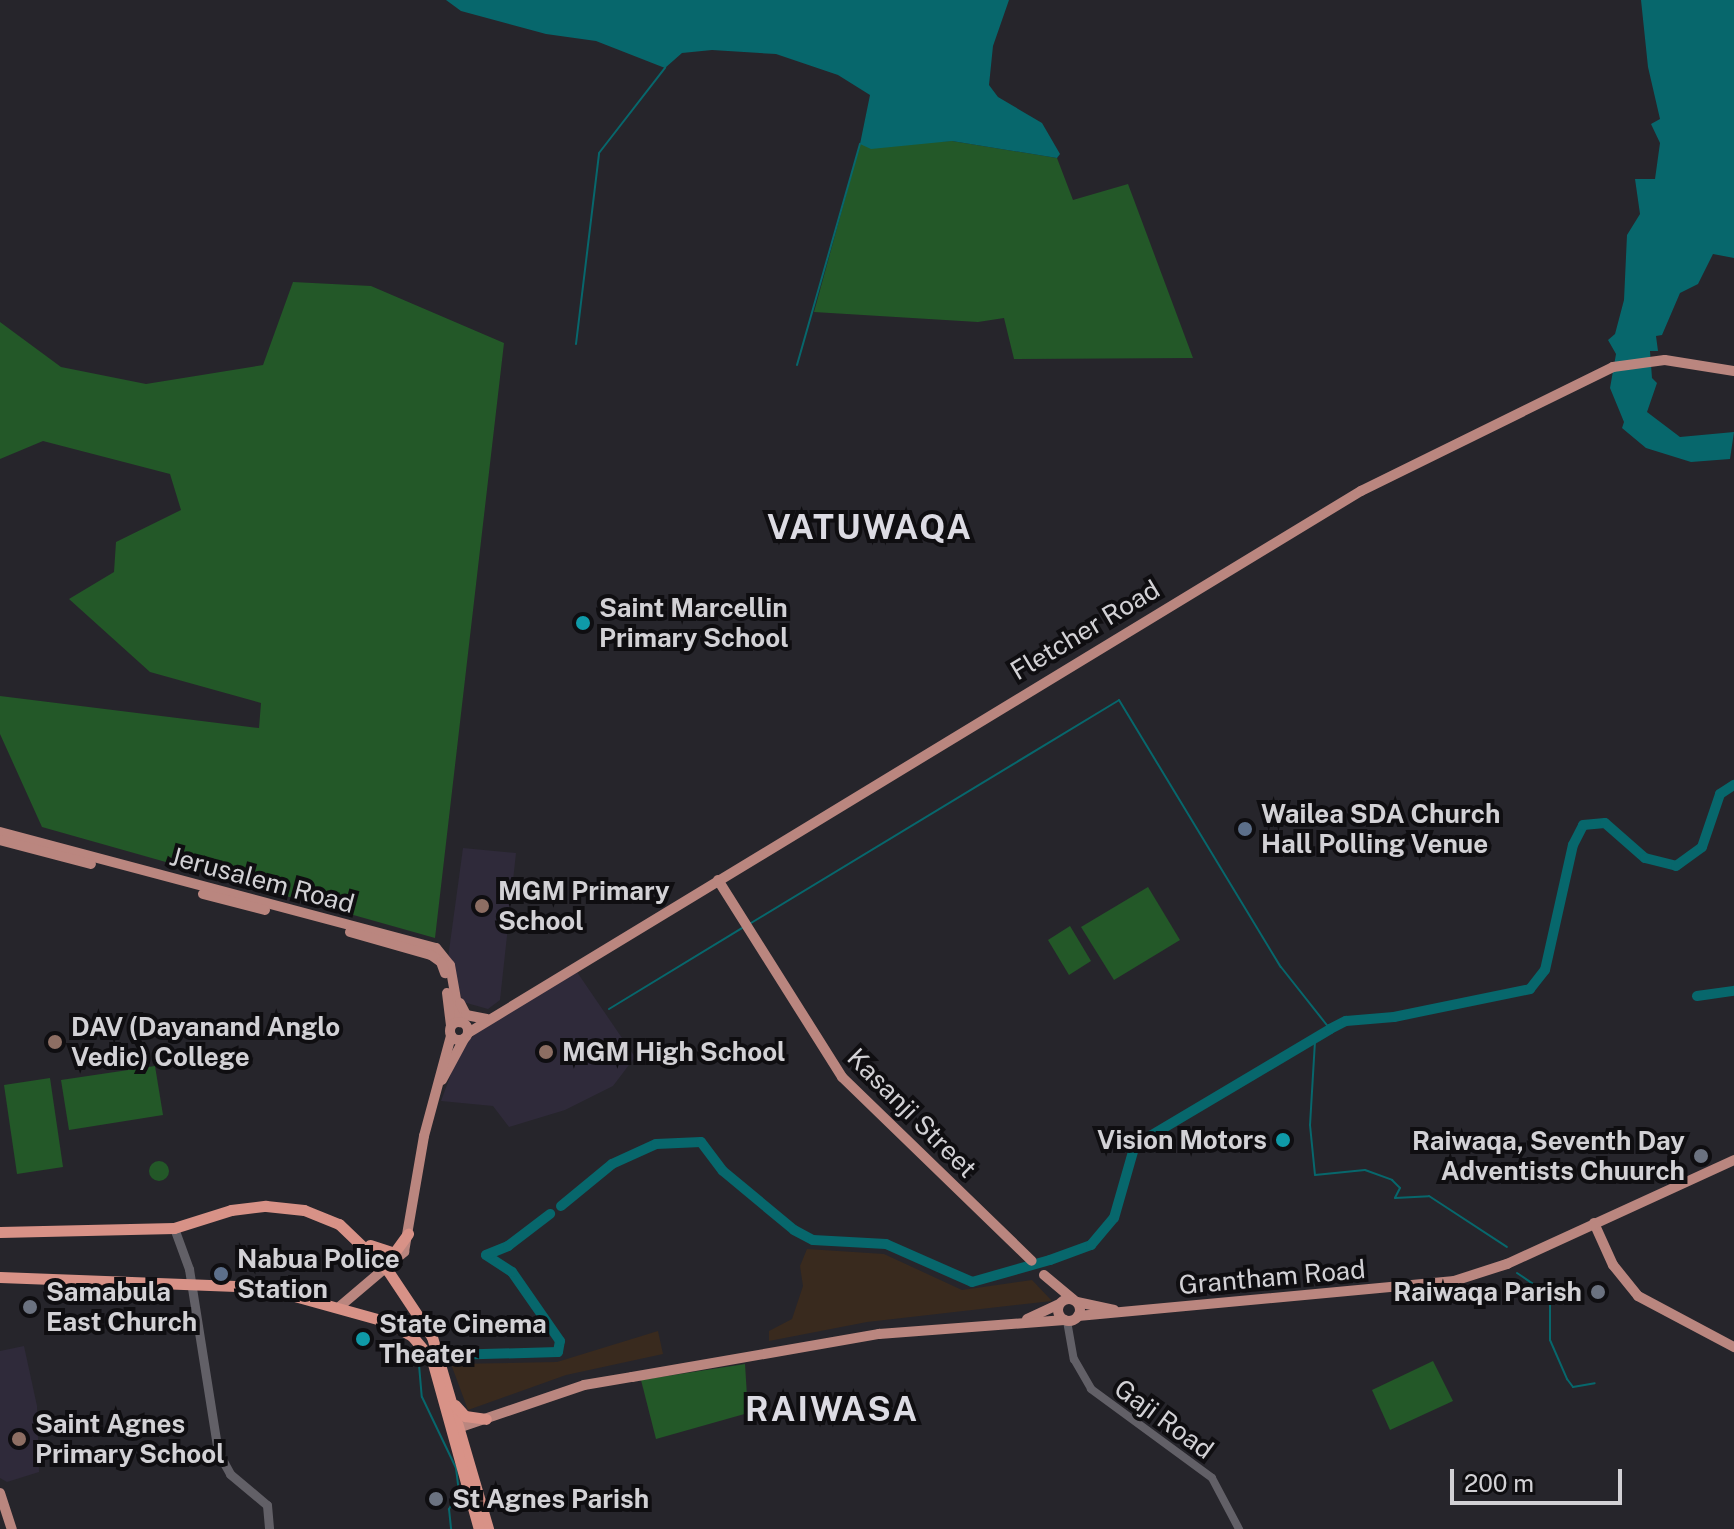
<!DOCTYPE html>
<html>
<head>
<meta charset="utf-8">
<style>
  body { margin:0 }
  #map { position:relative; width:1734px; height:1529px; overflow:hidden; background:#26252b; font-family:"Public Sans",sans-serif }
  div>[style] { position:absolute }
  .commercial>* { inset:0; background:#392a1e }
  .education>* { inset:0; background:#2f2a3a }
  .green>* { inset:0; background:#235828 }
  .round { border-radius:50% }
  .water>* { inset:0; background:#07676c }
  .stream>* { height:2px; margin:-1px; padding:0 1px; transform-origin:1px; border-radius:1px; background:#07676c }
  .river>* { height:10px; margin:-5px; padding:0 5px; transform-origin:5px; border-radius:5px; background:#07676c }
  .tertiary>* { height:8px; margin:-4px; padding:0 4px; transform-origin:4px; border-radius:4px; background:#626067 }
  .secondary>* { height:9px; margin:-4.5px; padding:0 4.5px; transform-origin:4.5px; border-radius:4.5px; background:#626067 }
  .primary>* { height:10px; margin:-5px; padding:0 5px; transform-origin:5px; border-radius:5px; background:#ba867f }
  .primary>.ring { margin:-5px; padding:0; box-sizing:content-box; background:none; border:10px solid #ba867f; border-radius:50% }
  .trunk>* { height:11px; margin:-5.5px; padding:0 5.5px; transform-origin:5.5px; border-radius:5.5px; background:#d89287 }
  .dots>* { width:22px; height:22px; translate:-50% -50%; box-sizing:border-box; border:4px solid #0f0e11; border-radius:50% }
  span { translate:-50% -50%; white-space:nowrap; text-align:center; line-height:1.15; -webkit-text-stroke:8px #0f0e11; paint-order:stroke }
  .poi-label { font-size:26px; color:#d2d1d5; font-weight:700 }
  .left { translate:0 -50%; text-align:left }
  .right { translate:-100% -50%; text-align:right }
  .street-label { font-size:26px; color:#d2d1d5 }
  .district-label { font-size:34px; color:#dcdbe3; font-weight:700; letter-spacing:2px }
  .scale { position:absolute; left:1450px; top:1469px; width:172px; height:36px; box-sizing:border-box; border:4px solid #d2d1d5; border-top:0; padding-left:10px; font-size:24px; line-height:28px; white-space:nowrap; color:#d2d1d5; -webkit-text-stroke:6px #0f0e11; paint-order:stroke }
</style>
</head>
<body>
<div id="map">
  <div class="commercial">
    <i style="clip-path:polygon(807px 1249px,884px 1254px,962px 1290px,1032px 1280px,1052px 1301px,867px 1322px,769px 1341px,769px 1331px,792px 1319px,803px 1286px,800px 1266px)"></i>
    <i style="clip-path:polygon(658px 1331px,663px 1354px,566px 1375px,468px 1410px,451px 1364px,557px 1362px)"></i>
  </div>
  <div class="education">
    <i style="clip-path:polygon(463px 848px,516px 853px,500px 1000px,488px 1009px,463px 1002px,448px 958px)"></i>
    <i style="clip-path:polygon(577px 972px,635px 1057px,613px 1086px,565px 1110px,509px 1127px,493px 1106px,441px 1101px,461px 1047px,485px 1025px)"></i>
    <i style="clip-path:polygon(24px 1346px,37px 1406px,39px 1472px,7px 1482px,0 1478px,0 1351px)"></i>
  </div>
  <div class="green">
    <i style="clip-path:polygon(952px 141px,1057px 158px,1073px 200px,1128px 184px,1193px 358px,1014px 359px,1004px 318px,978px 322px,814px 312px,860px 144px)"></i>
    <i style="clip-path:polygon(293px 282px,371px 286px,504px 343px,435px 938px,42px 827px,0 734px,0 696px,259px 728px,261px 703px,150px 672px,69px 599px,114px 572px,116px 542px,181px 510px,170px 474px,43px 441px,0 459px,0 322px,61px 367px,146px 384px,263px 365px)"></i>
    <i style="clip-path:polygon(1148px 887px,1180px 940px,1114px 980px,1081px 927px)"></i>
    <i style="clip-path:polygon(1070px 926px,1091px 961px,1069px 975px,1048px 940px)"></i>
    <i style="clip-path:polygon(155px 1066px,163px 1115px,69px 1130px,61px 1080px)"></i>
    <i style="clip-path:polygon(50px 1078px,63px 1167px,17px 1174px,4px 1085px)"></i>
    <i class="round" style="left:149px;top:1161px;width:20px;height:20px"></i>
    <i style="clip-path:polygon(1433px 1361px,1453px 1401px,1390px 1430px,1372px 1390px)"></i>
    <i style="clip-path:polygon(745px 1364px,748px 1413px,656px 1439px,641px 1380px)"></i>
  </div>
  <div class="water">
    <i style="clip-path:polygon(446px 0,1009px 0,993px 46px,989px 85px,998px 97px,1042px 123px,1060px 154px,1057px 158px,952px 141px,871px 149px,860px 144px,870px 95px,838px 75px,776px 54px,712px 50px,682px 53px,665px 68px,596px 41px,546px 34px,461px 11px)"></i>
    <i style="clip-path:polygon(1641px 0,1734px 0,1734px 258px,1713px 254px,1698px 284px,1680px 293px,1662px 335px,1656px 336px,1658px 351px,1650px 351px,1652px 378px,1657px 383px,1647px 412px,1680px 437px,1734px 432px,1730px 459px,1691px 462px,1646px 448px,1622px 428px,1624px 422px,1610px 388px,1616px 354px,1608px 340px,1615px 334px,1624px 300px,1627px 235px,1640px 214px,1635px 179px,1655px 179px,1660px 143px,1651px 124px,1660px 119px,1648px 67px)"></i>
  </div>
  <div class="stream">
    <i style="left:576px;top:344px;width:192px;rotate:-83.1deg"></i>
    <i style="left:599px;top:153px;width:108px;rotate:-52.2deg"></i>
    <i style="left:797px;top:365px;width:230px;rotate:-74.1deg"></i>
    <i style="left:751px;top:923px;width:430px;rotate:-31.2deg"></i>
    <i style="left:1119px;top:700px;width:312px;rotate:58.8deg"></i>
    <i style="left:1281px;top:967px;width:79px;rotate:51.7deg"></i>
    <i style="left:609px;top:1009px;width:156px;rotate:-31.3deg"></i>
    <i style="left:1315px;top:1041px;width:84px;rotate:93.4deg"></i>
    <i style="left:1310px;top:1125px;width:50px;rotate:84.3deg"></i>
    <i style="left:1315px;top:1175px;width:50px;rotate:-5.7deg"></i>
    <i style="left:1365px;top:1170px;width:29px;rotate:20deg"></i>
    <i style="left:1392px;top:1180px;width:11px;rotate:45deg"></i>
    <i style="left:1400px;top:1188px;width:11px;rotate:117deg"></i>
    <i style="left:1395px;top:1198px;width:34px;rotate:-3deg"></i>
    <i style="left:1429px;top:1196px;width:93px;rotate:33.2deg"></i>
    <i style="left:1517px;top:1273px;width:40px;rotate:34deg"></i>
    <i style="left:1550px;top:1295px;width:45px;rotate:90deg"></i>
    <i style="left:1550px;top:1340px;width:43px;rotate:66.4deg"></i>
    <i style="left:1567px;top:1379px;width:10px;rotate:53deg"></i>
    <i style="left:1573px;top:1387px;width:22px;rotate:-10deg"></i>
    <i style="left:419px;top:1365px;width:32px;rotate:85deg"></i>
    <i style="left:422px;top:1397px;width:79px;rotate:64.4deg"></i>
    <i style="left:456px;top:1468px;width:23px;rotate:83deg"></i>
    <i style="left:459px;top:1491px;width:21px;rotate:119deg"></i>
    <i style="left:449px;top:1509px;width:20px;rotate:84deg"></i>
  </div>
  <div class="river">
    <i style="left:1697px;top:996px;width:37px;rotate:-8deg"></i>
    <i style="left:561px;top:1206px;width:66px;rotate:-39.5deg"></i>
    <i style="left:612px;top:1164px;width:48px;rotate:-24.4deg"></i>
    <i style="left:656px;top:1144px;width:45px;rotate:-2.5deg"></i>
    <i style="left:701px;top:1142px;width:36px;rotate:53deg"></i>
    <i style="left:723px;top:1171px;width:92px;rotate:39.7deg"></i>
    <i style="left:794px;top:1230px;width:21px;rotate:28deg"></i>
    <i style="left:813px;top:1240px;width:73px;rotate:3.1deg"></i>
    <i style="left:886px;top:1244px;width:94px;rotate:23.8deg"></i>
    <i style="left:972px;top:1282px;width:81px;rotate:-15.8deg"></i>
    <i style="left:1050px;top:1260px;width:44px;rotate:-20.1deg"></i>
    <i style="left:1091px;top:1245px;width:35px;rotate:-50deg"></i>
    <i style="left:1114px;top:1218px;width:76px;rotate:-74deg"></i>
    <i style="left:1135px;top:1145px;width:227px;rotate:-30.7deg"></i>
    <i style="left:1330px;top:1029px;width:18px;rotate:-27deg"></i>
    <i style="left:1346px;top:1021px;width:48px;rotate:-4.8deg"></i>
    <i style="left:1394px;top:1017px;width:139px;rotate:-11.6deg"></i>
    <i style="left:1530px;top:989px;width:24px;rotate:-52deg"></i>
    <i style="left:1545px;top:970px;width:128px;rotate:-77.4deg"></i>
    <i style="left:1573px;top:845px;width:22px;rotate:-63deg"></i>
    <i style="left:1583px;top:825px;width:22px;rotate:-5deg"></i>
    <i style="left:1605px;top:823px;width:53px;rotate:41.2deg"></i>
    <i style="left:1645px;top:858px;width:32px;rotate:14deg"></i>
    <i style="left:1676px;top:866px;width:32px;rotate:-36deg"></i>
    <i style="left:1702px;top:847px;width:56px;rotate:-71.2deg"></i>
    <i style="left:1720px;top:794px;width:17px;rotate:-33deg"></i>
    <i style="left:447px;top:1355px;width:111px;rotate:-1.5deg"></i>
    <i style="left:558px;top:1352px;width:11px;rotate:-80deg"></i>
    <i style="left:560px;top:1341px;width:84px;rotate:-124.8deg"></i>
    <i style="left:512px;top:1272px;width:31px;rotate:-147deg"></i>
    <i style="left:486px;top:1255px;width:24px;rotate:-22deg"></i>
    <i style="left:508px;top:1246px;width:53px;rotate:-37.3deg"></i>
  </div>
  <div class="tertiary">
    <i style="left:1067px;top:1321px;width:39px;rotate:80deg"></i>
    <i style="left:1074px;top:1359px;width:34px;rotate:60deg"></i>
    <i style="left:1091px;top:1389px;width:150px;rotate:36.3deg"></i>
    <i style="left:1212px;top:1478px;width:58px;rotate:62.1deg"></i>
  </div>
  <div class="secondary">
    <i style="left:174px;top:1228px;width:44px;rotate:69.9deg"></i>
    <i style="left:189px;top:1269px;width:185px;rotate:81deg"></i>
    <i style="left:218px;top:1452px;width:25px;rotate:61deg"></i>
    <i style="left:230px;top:1474px;width:48px;rotate:40deg"></i>
    <i style="left:267px;top:1505px;width:24px;rotate:85deg"></i>
  </div>
  <div class="primary">
    <i style="left:0;top:832px;width:451px;rotate:14.9deg"></i>
    <i style="left:436px;top:948px;width:22px;rotate:51deg"></i>
    <i style="left:450px;top:965px;width:58px;rotate:80deg"></i>
    <i style="left:0;top:840px;width:94px;rotate:14.8deg"></i>
    <i style="left:718px;top:880px;width:233px;rotate:57.8deg"></i>
    <i style="left:842px;top:1077px;width:264px;rotate:44.1deg"></i>
    <i style="left:203px;top:894px;width:64px;rotate:14.5deg"></i>
    <i style="left:350px;top:932px;width:84px;rotate:15.9deg"></i>
    <i style="left:431px;top:955px;width:12px;rotate:35deg"></i>
    <i style="left:441px;top:962px;width:12px;rotate:70deg"></i>
    <i style="left:447px;top:993px;width:33px;rotate:83deg"></i>
    <i style="left:460px;top:1003px;width:13px;rotate:63deg"></i>
    <i style="left:466px;top:1015px;width:21px;rotate:11deg"></i>
    <i class="ring" style="left:450px;top:1022px;width:8px;height:8px"></i>
    <i style="left:468px;top:1033px;width:1045px;rotate:-31.26deg"></i>
    <i style="left:1361px;top:491px;width:281px;rotate:-26.2deg"></i>
    <i style="left:1613px;top:367px;width:52px;rotate:-7.7deg"></i>
    <i style="left:1665px;top:360px;width:70px;rotate:9.1deg"></i>
    <i style="left:442px;top:1080px;width:47px;rotate:-61.8deg"></i>
    <i style="left:1594px;top:1223px;width:46px;rotate:65.7deg"></i>
    <i style="left:1613px;top:1265px;width:40px;rotate:51deg"></i>
    <i style="left:1638px;top:1296px;width:109px;rotate:28deg"></i>
    <i style="left:1044px;top:1275px;width:38px;rotate:40deg"></i>
    <i class="ring" style="left:1058px;top:1299px;width:12px;height:12px"></i>
    <i style="left:1077px;top:1302px;width:38px;rotate:12deg"></i>
    <i style="left:338px;top:1308px;width:87px;rotate:-40.3deg"></i>
    <i style="left:404px;top:1252px;width:118px;rotate:-80.2deg"></i>
    <i style="left:424px;top:1136px;width:104px;rotate:-74.9deg"></i>
    <i style="left:1078px;top:1316px;width:378px;rotate:-5.3deg"></i>
    <i style="left:1454px;top:1281px;width:56px;rotate:-17.8deg"></i>
    <i style="left:1507px;top:1264px;width:250px;rotate:-24.6deg"></i>
    <i style="left:1027px;top:1319px;width:35px;rotate:-25deg"></i>
    <i style="left:452px;top:1430px;width:139px;rotate:-18.8deg"></i>
    <i style="left:584px;top:1385px;width:49px;rotate:-9.5deg"></i>
    <i style="left:632px;top:1377px;width:251px;rotate:-9.9deg"></i>
    <i style="left:879px;top:1334px;width:186px;rotate:-4.3deg"></i>
    <i style="left:0;top:1493px;width:38px;rotate:72deg"></i>
  </div>
  <div class="trunk">
    <i style="left:0;top:1232px;width:174px;rotate:-1.3deg"></i>
    <i style="left:174px;top:1228px;width:60px;rotate:-17.5deg"></i>
    <i style="left:231px;top:1210px;width:35px;rotate:-7deg"></i>
    <i style="left:266px;top:1206px;width:38px;rotate:6deg"></i>
    <i style="left:304px;top:1210px;width:38px;rotate:22deg"></i>
    <i style="left:339px;top:1224px;width:68px;rotate:43.8deg"></i>
    <i style="left:388px;top:1271px;width:79px;rotate:56.3deg"></i>
    <i style="left:432px;top:1337px;width:200px;rotate:73.7deg"></i>
    <i style="left:370px;top:1245px;width:25px;rotate:18deg"></i>
    <i style="left:394px;top:1253px;width:24px;rotate:-54deg"></i>
    <i style="left:0;top:1277px;width:262px;rotate:2.2deg"></i>
    <i style="left:262px;top:1287px;width:128px;rotate:15.5deg"></i>
    <i style="left:385px;top:1321px;width:31px;rotate:29deg"></i>
    <i style="left:412px;top:1336px;width:31px;rotate:50deg"></i>
    <i style="left:432px;top:1360px;width:175px;rotate:74.5deg"></i>
    <i style="left:455px;top:1405px;width:15px;rotate:48deg"></i>
    <i style="left:465px;top:1416px;width:21px;rotate:8deg"></i>
  </div>
  <div class="dots">
    <i style="left:583px;top:623px;background:#0f9aa8"></i>
    <i style="left:1245px;top:829px;background:#5c6f8a"></i>
    <i style="left:482px;top:906px;background:#8d6e63"></i>
    <i style="left:55px;top:1042px;background:#8d6e63"></i>
    <i style="left:546px;top:1052px;background:#8d6e63"></i>
    <i style="left:1283px;top:1140px;background:#0f9aa8"></i>
    <i style="left:1701px;top:1156px;background:#6b7280"></i>
    <i style="left:221px;top:1274px;background:#5c6f8a"></i>
    <i style="left:1598px;top:1292px;background:#6b7280"></i>
    <i style="left:30px;top:1307px;background:#6b7280"></i>
    <i style="left:363px;top:1339px;background:#0f9aa8"></i>
    <i style="left:19px;top:1439px;background:#8d6e63"></i>
    <i style="left:436px;top:1499px;background:#6b7280"></i>
  </div>
  <div class="poi-label">
    <span class="left" style="left:599px;top:623px">Saint Marcellin<br>Primary School</span>
    <span class="left" style="left:1261px;top:829px">Wailea SDA Church<br>Hall Polling Venue</span>
    <span class="left" style="left:498px;top:906px">MGM Primary<br>School</span>
    <span class="left" style="left:71px;top:1042px">DAV (Dayanand Anglo<br>Vedic) College</span>
    <span class="left" style="left:562px;top:1052px">MGM High School</span>
    <span class="right" style="left:1267px;top:1140px">Vision Motors</span>
    <span class="right" style="left:1685px;top:1156px">Raiwaqa, Seventh Day<br>Adventists Chuurch</span>
    <span class="left" style="left:237px;top:1274px">Nabua Police<br>Station</span>
    <span class="left" style="left:46px;top:1307px">Samabula<br>East Church</span>
    <span class="right" style="left:1582px;top:1292px">Raiwaqa Parish</span>
    <span class="left" style="left:379px;top:1339px">State Cinema<br>Theater</span>
    <span class="left" style="left:35px;top:1439px">Saint Agnes<br>Primary School</span>
    <span class="left" style="left:452px;top:1499px">St Agnes Parish</span>
  </div>
  <div class="street-label">
    <span style="left:1085px;top:630px;rotate:-31deg">Fletcher Road</span>
    <span style="left:262px;top:880px;rotate:15deg">Jerusalem Road</span>
    <span style="left:912px;top:1113px;rotate:45deg">Kasanji Street</span>
    <span style="left:1272px;top:1277px;rotate:-5deg">Grantham Road</span>
    <span style="left:1164px;top:1419px;rotate:36deg">Gaji Road</span>
  </div>
  <div class="district-label">
    <span style="left:870px;top:528px">VATUWAQA</span>
    <span style="left:832px;top:1410px">RAIWASA</span>
  </div>
  <div class="scale">200 m</div>
</div>
</body>
</html>
